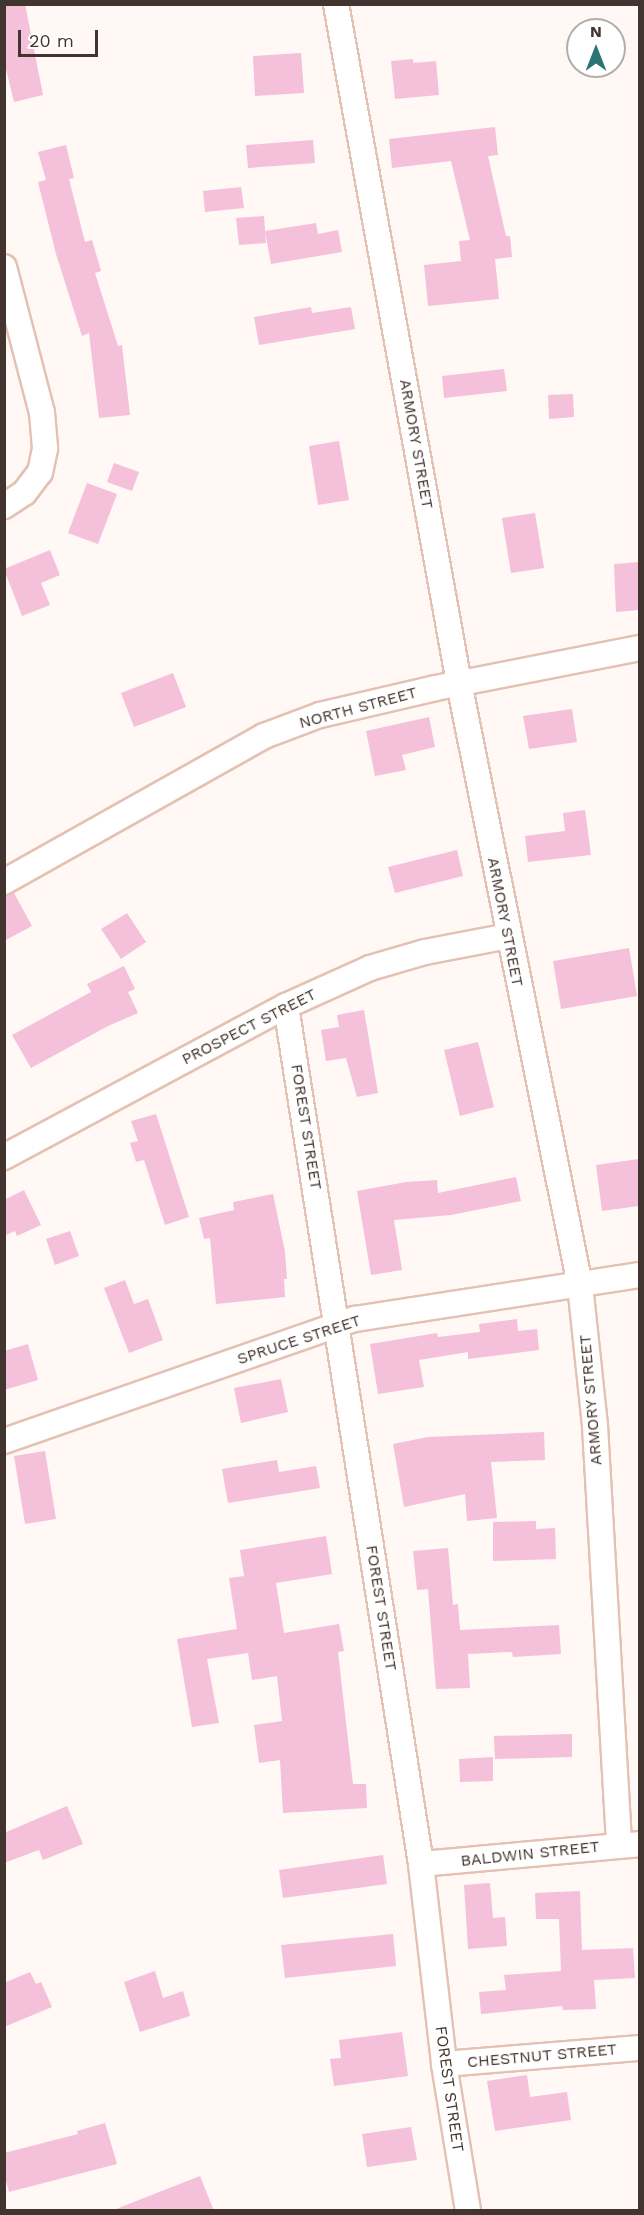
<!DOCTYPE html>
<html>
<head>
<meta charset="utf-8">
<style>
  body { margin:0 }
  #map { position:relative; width:644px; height:2215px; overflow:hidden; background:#fff8f4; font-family:"Work Sans",sans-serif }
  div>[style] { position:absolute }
  .building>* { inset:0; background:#f5c0da }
  .roads { filter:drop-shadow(2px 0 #e4c1b2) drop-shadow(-2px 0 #e4c1b2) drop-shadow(0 2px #e4c1b2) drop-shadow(0 -2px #e4c1b2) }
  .street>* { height:24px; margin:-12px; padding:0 12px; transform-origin:12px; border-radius:12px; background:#fff }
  span { translate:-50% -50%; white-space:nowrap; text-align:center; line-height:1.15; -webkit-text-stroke:6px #fff; paint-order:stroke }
  .street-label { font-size:16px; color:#42342e }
  .frame { position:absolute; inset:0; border:6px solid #42342e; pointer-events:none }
  .north { position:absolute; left:566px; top:18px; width:60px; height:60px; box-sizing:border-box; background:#fff; border:2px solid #b3aeab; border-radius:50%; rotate:0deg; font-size:16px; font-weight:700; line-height:24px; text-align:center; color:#42342e }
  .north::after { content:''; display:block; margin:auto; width:21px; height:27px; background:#2a7473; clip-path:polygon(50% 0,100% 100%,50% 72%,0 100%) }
  .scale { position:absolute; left:18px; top:30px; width:80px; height:27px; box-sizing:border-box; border:3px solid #42342e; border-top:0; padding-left:8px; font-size:18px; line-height:21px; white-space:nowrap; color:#42342e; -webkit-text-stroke:4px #fff; paint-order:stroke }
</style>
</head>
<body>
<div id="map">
  <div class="building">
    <i style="clip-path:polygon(4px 4px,25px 4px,43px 95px,14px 102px,4px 61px)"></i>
    <i style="clip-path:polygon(301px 53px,304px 93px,255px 96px,253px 56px)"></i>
    <i style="clip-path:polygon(413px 59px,413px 63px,436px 61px,439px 95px,395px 99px,391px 61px)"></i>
    <i style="clip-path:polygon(495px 127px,498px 155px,488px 156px,506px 236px,510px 236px,512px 257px,495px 259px,499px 299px,428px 306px,424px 265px,461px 261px,459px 241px,470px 240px,451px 161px,392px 168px,389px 139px)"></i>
    <i style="clip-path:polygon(313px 140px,315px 163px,248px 168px,246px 145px)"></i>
    <i style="clip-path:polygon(66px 145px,74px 178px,69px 179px,85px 242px,92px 240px,101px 271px,95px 273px,118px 346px,122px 345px,130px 415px,99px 418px,89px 333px,82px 336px,56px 254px,38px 182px,46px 180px,38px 152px)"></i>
    <i style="clip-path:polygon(241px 187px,244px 208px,205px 212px,203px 191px)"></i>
    <i style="clip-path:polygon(264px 216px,266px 243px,239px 245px,236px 218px)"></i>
    <i style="clip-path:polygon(316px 223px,318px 234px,338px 230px,342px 252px,271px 264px,265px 231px)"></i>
    <i style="clip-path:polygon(311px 307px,312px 313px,351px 307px,355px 329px,259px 345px,254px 317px)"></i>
    <i style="clip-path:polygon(504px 369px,507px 391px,444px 398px,442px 376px)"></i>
    <i style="clip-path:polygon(573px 394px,574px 417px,549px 419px,548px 395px)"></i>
    <i style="clip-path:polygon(339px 441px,349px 500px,318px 505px,309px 446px)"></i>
    <i style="clip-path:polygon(114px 463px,139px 472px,132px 491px,107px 482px)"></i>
    <i style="clip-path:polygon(87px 483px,117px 494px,98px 544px,68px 533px)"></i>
    <i style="clip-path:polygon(535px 513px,544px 568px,511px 573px,502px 518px)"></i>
    <i style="clip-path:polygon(50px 550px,60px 575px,41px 583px,50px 605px,22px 616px,4px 569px)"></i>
    <i style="clip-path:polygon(639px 562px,639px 610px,616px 612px,614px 564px)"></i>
    <i style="clip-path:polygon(173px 673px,186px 707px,134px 727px,121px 693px)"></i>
    <i style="clip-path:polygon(572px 709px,577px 742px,529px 749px,523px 716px)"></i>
    <i style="clip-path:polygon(429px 717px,435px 747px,402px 755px,406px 770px,375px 776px,366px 731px)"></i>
    <i style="clip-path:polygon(585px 810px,591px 855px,528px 862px,525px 836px,565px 831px,563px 813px)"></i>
    <i style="clip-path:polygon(457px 850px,463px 876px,395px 893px,388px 867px)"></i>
    <i style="clip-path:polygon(14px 893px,32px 926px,4px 941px,4px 896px)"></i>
    <i style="clip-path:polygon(127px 913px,146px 942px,121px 959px,101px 929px)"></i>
    <i style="clip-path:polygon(629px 948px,637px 996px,561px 1009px,553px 961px)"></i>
    <i style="clip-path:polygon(124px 966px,135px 989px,128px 992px,138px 1013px,108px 1026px,31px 1068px,12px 1035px,91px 992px,87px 984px)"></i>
    <i style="clip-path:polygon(364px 1010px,378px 1093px,357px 1097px,346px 1058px,326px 1061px,321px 1030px,339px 1027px,337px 1015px)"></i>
    <i style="clip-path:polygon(478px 1042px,494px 1107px,460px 1116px,444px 1050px)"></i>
    <i style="clip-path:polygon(156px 1114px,189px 1217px,165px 1225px,144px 1160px,136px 1162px,130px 1143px,138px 1141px,131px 1121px)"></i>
    <i style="clip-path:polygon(639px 1159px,639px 1206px,602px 1211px,596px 1165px)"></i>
    <i style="clip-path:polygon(516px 1177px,521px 1201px,451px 1215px,394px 1220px,402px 1270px,371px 1275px,357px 1191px,406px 1182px,437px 1180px,438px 1193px)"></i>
    <i style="clip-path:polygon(24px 1190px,41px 1225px,17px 1236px,15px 1231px,4px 1236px,4px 1200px)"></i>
    <i style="clip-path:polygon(273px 1194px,285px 1252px,287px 1279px,284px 1279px,285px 1297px,216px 1304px,210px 1238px,204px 1239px,199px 1218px,234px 1210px,233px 1202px)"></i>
    <i style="clip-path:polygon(70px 1231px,79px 1256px,55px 1265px,46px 1239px)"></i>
    <i style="clip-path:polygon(125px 1280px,134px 1304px,148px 1299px,163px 1340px,129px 1353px,104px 1288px)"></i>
    <i style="clip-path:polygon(517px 1319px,518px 1331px,537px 1329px,539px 1350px,468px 1359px,468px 1352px,419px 1360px,424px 1387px,378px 1394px,370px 1344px,437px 1333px,438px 1337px,480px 1332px,479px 1324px)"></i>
    <i style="clip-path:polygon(28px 1344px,38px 1380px,4px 1390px,4px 1351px)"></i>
    <i style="clip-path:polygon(281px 1379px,288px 1412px,241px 1423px,234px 1388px)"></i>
    <i style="clip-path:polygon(544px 1432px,545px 1460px,491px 1462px,497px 1518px,467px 1521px,465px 1494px,404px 1507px,393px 1444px,428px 1437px)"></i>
    <i style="clip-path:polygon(45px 1451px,56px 1519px,25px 1524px,14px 1456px)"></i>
    <i style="clip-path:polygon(277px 1460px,279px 1472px,316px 1466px,320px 1488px,228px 1503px,222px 1469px)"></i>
    <i style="clip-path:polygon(536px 1521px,536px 1529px,555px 1528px,556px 1559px,493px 1561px,493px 1522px)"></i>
    <i style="clip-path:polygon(326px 1536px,332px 1574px,276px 1583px,284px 1633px,339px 1624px,344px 1651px,338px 1652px,353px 1784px,366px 1784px,367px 1808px,283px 1813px,280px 1760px,259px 1763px,254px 1725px,282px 1721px,277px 1676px,252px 1680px,248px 1653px,207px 1659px,219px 1723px,192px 1727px,177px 1639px,237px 1629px,229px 1578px,244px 1576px,240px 1550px)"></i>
    <i style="clip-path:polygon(448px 1548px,453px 1605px,458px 1604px,460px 1630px,559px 1625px,561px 1654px,513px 1657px,512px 1652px,468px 1654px,470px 1688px,436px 1689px,428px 1589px,417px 1590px,413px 1551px)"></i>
    <i style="clip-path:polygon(572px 1734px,572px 1757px,495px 1759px,494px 1736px)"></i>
    <i style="clip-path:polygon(493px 1757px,493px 1781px,460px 1782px,459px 1759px)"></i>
    <i style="clip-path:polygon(67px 1806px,83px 1844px,43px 1860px,39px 1850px,4px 1863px,4px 1833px)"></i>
    <i style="clip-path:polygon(383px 1855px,387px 1884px,283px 1898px,279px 1870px)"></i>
    <i style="clip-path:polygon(490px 1883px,493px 1918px,505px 1917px,507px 1946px,468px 1949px,464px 1885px)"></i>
    <i style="clip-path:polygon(580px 1891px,582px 1950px,633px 1948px,635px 1978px,594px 1980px,596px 2009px,563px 2010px,562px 2006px,481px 2014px,479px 1992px,506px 1990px,504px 1975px,561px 1971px,559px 1919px,536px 1919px,535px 1893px)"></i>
    <i style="clip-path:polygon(393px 1934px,396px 1966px,285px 1978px,281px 1945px)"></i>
    <i style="clip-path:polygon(155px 1971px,163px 1998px,183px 1991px,190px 2016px,140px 2032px,124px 1982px)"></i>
    <i style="clip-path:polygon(30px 1972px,36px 1984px,41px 1982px,52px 2007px,4px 2027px,4px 1983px)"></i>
    <i style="clip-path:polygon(402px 2032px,408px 2076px,334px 2086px,330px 2059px,341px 2058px,339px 2040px)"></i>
    <i style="clip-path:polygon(527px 2075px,530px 2097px,567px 2092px,571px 2120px,495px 2131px,487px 2081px)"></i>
    <i style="clip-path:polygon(105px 2123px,117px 2164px,9px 2192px,4px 2173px,4px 2153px,78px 2134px,77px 2131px)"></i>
    <i style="clip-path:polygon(411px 2127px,417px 2160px,367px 2167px,362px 2134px)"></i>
    <i style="clip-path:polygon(200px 2176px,214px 2211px,117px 2211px,116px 2209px)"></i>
  </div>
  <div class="roads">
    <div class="street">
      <i style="left:336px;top:4px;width:690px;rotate:79.73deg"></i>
      <i style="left:459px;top:683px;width:614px;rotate:78.64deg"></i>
      <i style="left:580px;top:1285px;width:142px;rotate:83.9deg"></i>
      <i style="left:595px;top:1426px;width:420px;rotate:86.7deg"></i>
      <i style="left:4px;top:267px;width:151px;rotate:75.4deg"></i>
      <i style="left:42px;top:413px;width:36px;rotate:85deg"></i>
      <i style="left:45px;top:449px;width:24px;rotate:102deg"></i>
      <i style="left:40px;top:472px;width:26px;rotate:127deg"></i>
      <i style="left:24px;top:493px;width:24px;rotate:147deg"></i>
      <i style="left:4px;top:882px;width:298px;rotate:-29.3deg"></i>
      <i style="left:264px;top:736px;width:60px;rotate:-20.6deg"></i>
      <i style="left:320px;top:715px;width:119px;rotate:-13.1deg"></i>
      <i style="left:436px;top:688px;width:208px;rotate:-11.1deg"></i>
      <i style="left:286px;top:1006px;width:869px;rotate:81.06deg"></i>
      <i style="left:421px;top:1864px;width:201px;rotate:83.4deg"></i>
      <i style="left:444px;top:2064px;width:148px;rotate:80.7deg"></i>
      <i style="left:4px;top:1157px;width:320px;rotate:-28.2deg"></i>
      <i style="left:286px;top:1006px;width:92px;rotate:-24.3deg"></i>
      <i style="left:370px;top:968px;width:57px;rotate:-16.2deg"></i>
      <i style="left:425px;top:952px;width:85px;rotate:-10.9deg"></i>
      <i style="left:4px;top:1441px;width:372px;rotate:-19.2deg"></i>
      <i style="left:355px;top:1319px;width:288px;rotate:-8.8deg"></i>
      <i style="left:421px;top:1864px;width:220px;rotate:-5.2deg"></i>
      <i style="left:444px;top:2064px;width:197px;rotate:-4.7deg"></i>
    </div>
  </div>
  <div class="street-label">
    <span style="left:416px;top:444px;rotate:80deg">ARMORY STREET</span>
    <span style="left:358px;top:708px;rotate:-15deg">NORTH STREET</span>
    <span style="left:505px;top:922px;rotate:79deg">ARMORY STREET</span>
    <span style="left:249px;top:1027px;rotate:-27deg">PROSPECT STREET</span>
    <span style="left:306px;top:1127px;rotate:81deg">FOREST STREET</span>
    <span style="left:299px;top:1340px;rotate:-18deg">SPRUCE STREET</span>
    <span style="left:591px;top:1400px;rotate:-95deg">ARMORY STREET</span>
    <span style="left:381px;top:1608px;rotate:81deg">FOREST STREET</span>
    <span style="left:530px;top:1854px;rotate:-6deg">BALDWIN STREET</span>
    <span style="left:542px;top:2056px;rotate:-5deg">CHESTNUT STREET</span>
    <span style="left:449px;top:2089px;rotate:82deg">FOREST STREET</span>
  </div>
  <div class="frame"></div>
  <div class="north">N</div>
  <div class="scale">20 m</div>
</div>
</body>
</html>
